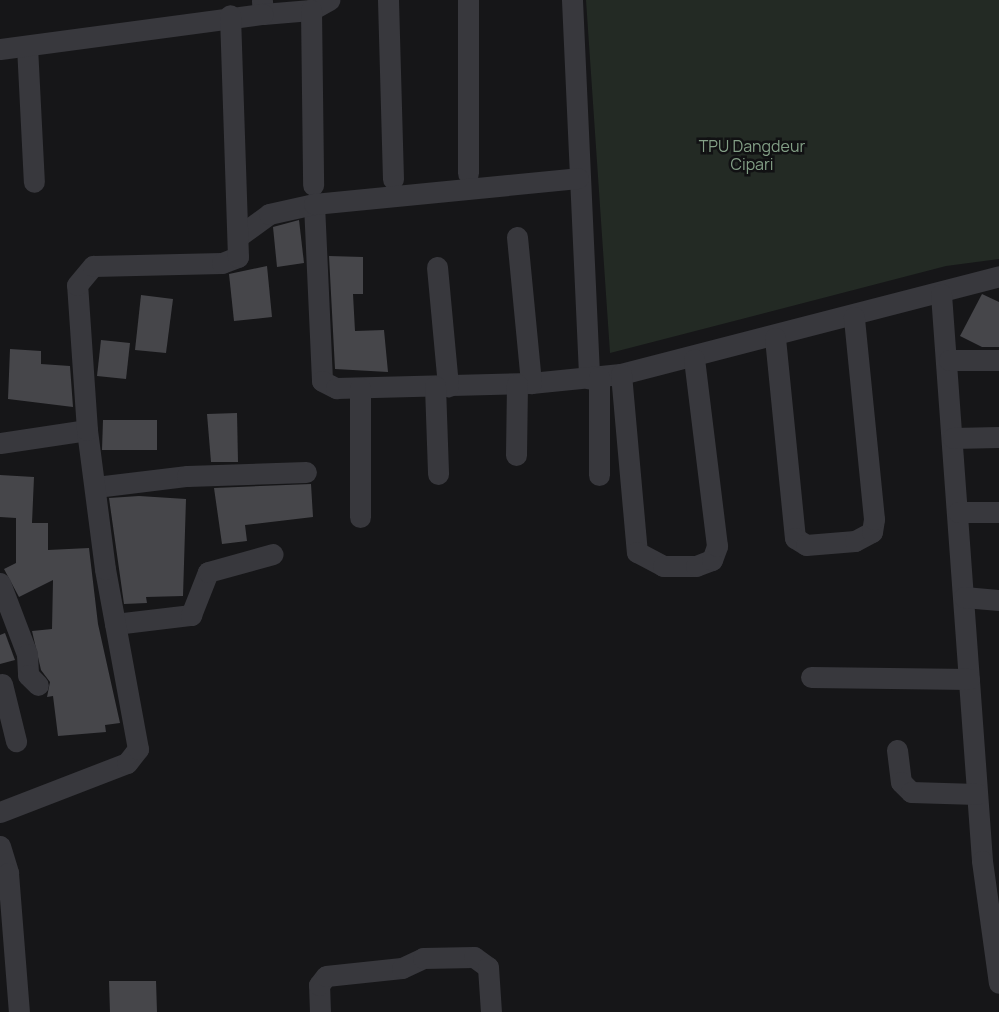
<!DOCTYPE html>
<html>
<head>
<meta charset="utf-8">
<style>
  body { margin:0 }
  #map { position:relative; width:999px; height:1012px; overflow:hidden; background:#161618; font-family:Manrope,sans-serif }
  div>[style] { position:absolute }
  .green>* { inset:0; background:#232a24 }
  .building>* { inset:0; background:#46464a }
  .street>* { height:21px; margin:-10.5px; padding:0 10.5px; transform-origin:10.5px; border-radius:10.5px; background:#38383d }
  span { translate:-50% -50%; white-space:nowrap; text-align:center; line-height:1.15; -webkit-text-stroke:5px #111113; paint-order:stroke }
  .park-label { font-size:16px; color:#839f86 }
</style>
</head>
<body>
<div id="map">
  <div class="green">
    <i style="clip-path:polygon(586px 0,999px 0,999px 259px,946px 266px,610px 353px)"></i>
  </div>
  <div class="building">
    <i style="clip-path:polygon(299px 220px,304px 263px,277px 267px,273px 227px)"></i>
    <i style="clip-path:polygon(329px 256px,363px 257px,363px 294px,353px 294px,355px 331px,384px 330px,388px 372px,335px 369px)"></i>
    <i style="clip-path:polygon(267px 266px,272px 317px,234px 321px,229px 274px)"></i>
    <i style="clip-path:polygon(982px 294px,999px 302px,999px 347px,982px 347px,960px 336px)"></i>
    <i style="clip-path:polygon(141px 295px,173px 299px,166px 353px,135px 350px)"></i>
    <i style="clip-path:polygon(101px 340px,130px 343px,126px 379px,97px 376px)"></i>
    <i style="clip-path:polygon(10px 349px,41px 351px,41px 364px,70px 366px,73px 407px,8px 399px)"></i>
    <i style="clip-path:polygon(237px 413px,238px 462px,211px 462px,207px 414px)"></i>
    <i style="clip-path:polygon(103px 420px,157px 420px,157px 450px,102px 450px)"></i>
    <i style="clip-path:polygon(0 475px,34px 477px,32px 523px,48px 523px,48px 550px,89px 548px,98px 624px,120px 723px,105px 725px,106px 732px,58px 736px,53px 696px,47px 697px,50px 682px,41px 670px,32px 631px,52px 629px,53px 580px,19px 597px,4px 569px,16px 563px,16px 518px,0 517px)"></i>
    <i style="clip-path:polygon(311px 484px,313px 517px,245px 525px,247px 541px,222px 544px,214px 488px)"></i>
    <i style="clip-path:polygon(139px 496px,186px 499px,183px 596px,146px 597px,147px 603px,124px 604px,109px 498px)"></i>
    <i style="clip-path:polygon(5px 633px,15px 660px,0 664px,0 635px)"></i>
    <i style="clip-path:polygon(109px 981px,156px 981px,157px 1012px,110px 1012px)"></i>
  </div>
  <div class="street">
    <i style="left:388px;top:0;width:179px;rotate:88.4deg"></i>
    <i style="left:468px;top:0;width:173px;rotate:90deg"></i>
    <i style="left:572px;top:0;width:379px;rotate:87.4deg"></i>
    <i style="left:262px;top:1px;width:13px;rotate:86deg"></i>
    <i style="left:263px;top:14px;width:48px;rotate:-4.8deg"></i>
    <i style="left:311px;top:10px;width:21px;rotate:-29deg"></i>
    <i style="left:311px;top:10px;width:175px;rotate:89.3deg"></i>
    <i style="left:27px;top:46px;width:136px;rotate:87.1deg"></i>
    <i style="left:0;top:49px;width:265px;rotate:-7.6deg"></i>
    <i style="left:314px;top:204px;width:177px;rotate:87.4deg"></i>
    <i style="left:322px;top:381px;width:16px;rotate:27deg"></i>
    <i style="left:336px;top:388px;width:195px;rotate:-1.5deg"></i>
    <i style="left:531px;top:383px;width:90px;rotate:-5.7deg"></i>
    <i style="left:621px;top:374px;width:390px;rotate:-14.5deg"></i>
    <i style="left:239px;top:236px;width:37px;rotate:-36deg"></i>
    <i style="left:269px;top:214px;width:46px;rotate:-12.5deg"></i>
    <i style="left:314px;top:204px;width:265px;rotate:-5.6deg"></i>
    <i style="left:517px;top:237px;width:147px;rotate:84.5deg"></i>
    <i style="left:437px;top:267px;width:120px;rotate:84.7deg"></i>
    <i style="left:941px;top:294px;width:568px;rotate:85.86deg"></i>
    <i style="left:982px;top:861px;width:123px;rotate:82.1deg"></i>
    <i style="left:775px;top:338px;width:201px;rotate:84.3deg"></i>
    <i style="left:795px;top:538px;width:13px;rotate:32deg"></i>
    <i style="left:806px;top:545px;width:49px;rotate:-4.7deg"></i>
    <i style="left:855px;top:541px;width:19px;rotate:-28deg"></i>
    <i style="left:872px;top:532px;width:13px;rotate:-81deg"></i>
    <i style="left:874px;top:519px;width:203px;rotate:-95.7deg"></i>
    <i style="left:949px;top:360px;width:50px"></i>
    <i style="left:621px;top:374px;width:179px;rotate:84.9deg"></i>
    <i style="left:637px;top:552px;width:30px;rotate:28deg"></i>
    <i style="left:663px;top:566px;width:33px"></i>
    <i style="left:696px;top:566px;width:17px;rotate:-21deg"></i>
    <i style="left:712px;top:560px;width:15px;rotate:-70deg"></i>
    <i style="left:717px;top:546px;width:188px;rotate:-97deg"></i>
    <i style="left:599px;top:377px;width:98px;rotate:90deg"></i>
    <i style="left:435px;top:386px;width:88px;rotate:88deg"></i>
    <i style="left:360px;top:388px;width:129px;rotate:90deg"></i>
    <i style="left:953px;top:438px;width:46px;rotate:-1.2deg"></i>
    <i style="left:0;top:443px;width:88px;rotate:-8.5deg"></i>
    <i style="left:516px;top:455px;width:71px;rotate:-89.2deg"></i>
    <i style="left:96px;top:487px;width:92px;rotate:-6.9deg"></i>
    <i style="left:187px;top:476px;width:119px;rotate:-1.9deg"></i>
    <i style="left:958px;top:512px;width:41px"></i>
    <i style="left:0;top:583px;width:76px;rotate:69.2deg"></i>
    <i style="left:27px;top:654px;width:21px;rotate:87deg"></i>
    <i style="left:28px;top:675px;width:14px;rotate:45deg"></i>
    <i style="left:964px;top:597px;width:35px;rotate:5deg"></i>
    <i style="left:115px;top:624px;width:77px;rotate:-6.8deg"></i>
    <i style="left:191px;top:615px;width:46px;rotate:-68.4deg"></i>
    <i style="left:208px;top:572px;width:67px;rotate:-15.5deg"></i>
    <i style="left:811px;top:677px;width:158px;rotate:0.7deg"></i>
    <i style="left:2px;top:684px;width:59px;rotate:76.2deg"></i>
    <i style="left:897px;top:750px;width:32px;rotate:83deg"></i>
    <i style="left:901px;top:782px;width:14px;rotate:45deg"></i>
    <i style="left:911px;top:792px;width:66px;rotate:1.7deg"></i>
    <i style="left:0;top:812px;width:136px;rotate:-21.1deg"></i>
    <i style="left:127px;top:763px;width:18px;rotate:-52deg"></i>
    <i style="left:138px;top:749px;width:183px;rotate:-100.4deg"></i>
    <i style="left:105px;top:569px;width:140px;rotate:-97.4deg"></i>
    <i style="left:87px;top:430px;width:145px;rotate:-93.9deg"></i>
    <i style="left:77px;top:285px;width:25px;rotate:-50deg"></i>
    <i style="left:93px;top:266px;width:129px;rotate:-1.3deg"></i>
    <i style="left:222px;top:263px;width:17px;rotate:-21deg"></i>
    <i style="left:238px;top:257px;width:242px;rotate:-91.9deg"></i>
    <i style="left:0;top:846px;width:28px;rotate:73deg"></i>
    <i style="left:8px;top:873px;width:139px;rotate:85.5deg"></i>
    <i style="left:320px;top:1012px;width:27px;rotate:-92deg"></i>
    <i style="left:319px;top:985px;width:11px;rotate:-52deg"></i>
    <i style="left:326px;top:976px;width:76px;rotate:-6deg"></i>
    <i style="left:402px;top:968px;width:23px;rotate:-25deg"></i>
    <i style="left:423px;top:958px;width:51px;rotate:-1.1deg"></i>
    <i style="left:474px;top:957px;width:17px;rotate:36deg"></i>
    <i style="left:488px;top:967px;width:45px;rotate:86.2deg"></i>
  </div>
  <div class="park-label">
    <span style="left:752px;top:155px">TPU Dangdeur<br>Cipari</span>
  </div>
</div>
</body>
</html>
